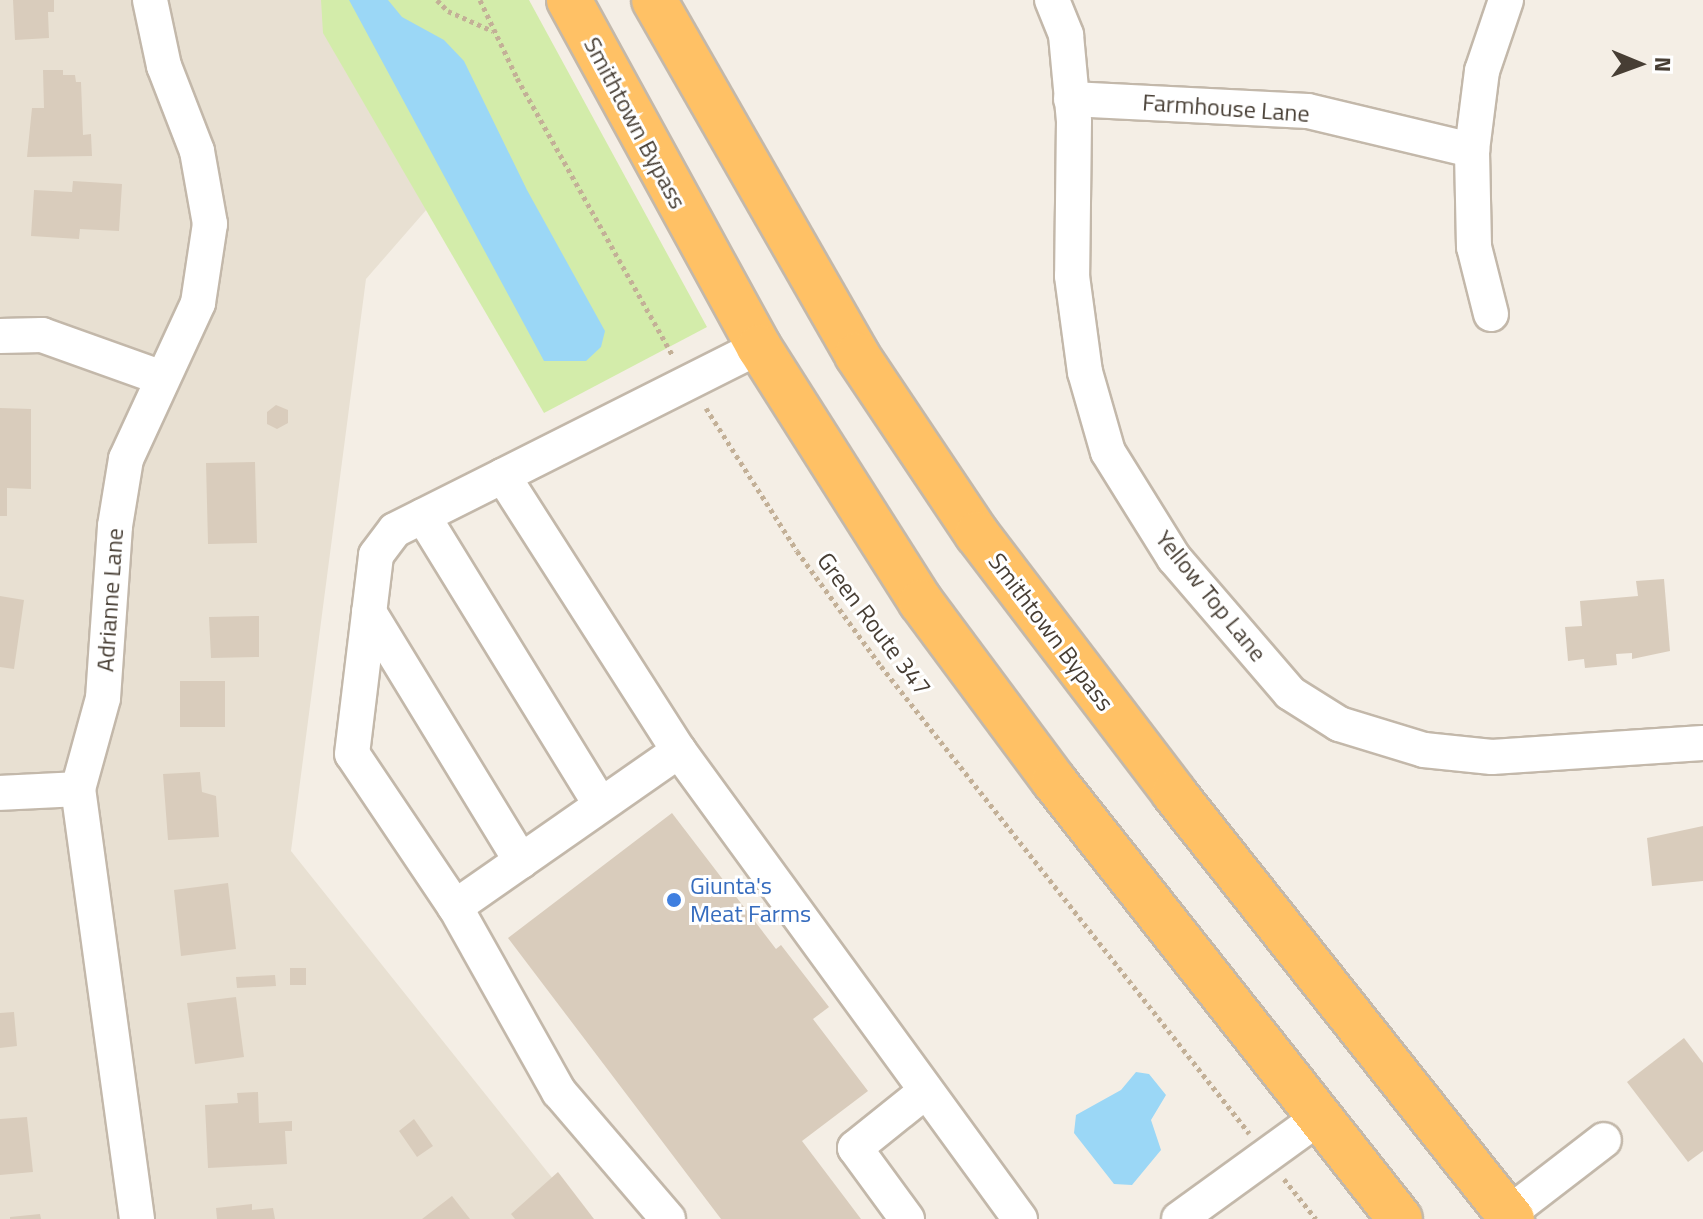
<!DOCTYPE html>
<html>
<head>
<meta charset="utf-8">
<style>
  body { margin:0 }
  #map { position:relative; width:1703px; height:1219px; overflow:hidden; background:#f4eee5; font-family:"Titillium Web",sans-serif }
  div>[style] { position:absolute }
  .residential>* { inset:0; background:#e8e0d2 }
  .green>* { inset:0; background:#d3ecaa }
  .water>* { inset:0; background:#9bd7f6 }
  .building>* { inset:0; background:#d9ccbc }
  .path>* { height:5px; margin-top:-2.5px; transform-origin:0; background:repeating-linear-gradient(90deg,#c3b097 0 4px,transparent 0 8px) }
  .roads { filter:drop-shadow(2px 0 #c3b8aa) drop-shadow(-2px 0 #c3b8aa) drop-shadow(0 2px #c3b8aa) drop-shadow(0 -2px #c3b8aa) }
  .minor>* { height:34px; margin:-17px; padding:0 17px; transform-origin:17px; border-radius:17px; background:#fff }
  .highway>* { height:44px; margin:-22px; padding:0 22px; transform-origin:22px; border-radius:22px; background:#ffc165 }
  .dots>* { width:22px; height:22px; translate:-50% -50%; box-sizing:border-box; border:4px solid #fff; border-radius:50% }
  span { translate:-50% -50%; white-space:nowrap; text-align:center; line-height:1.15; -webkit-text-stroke:6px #fff; paint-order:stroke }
  .street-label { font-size:24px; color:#473e34 }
  .shop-label { font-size:24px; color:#366cbe }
  .left { translate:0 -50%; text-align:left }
  .north { position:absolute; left:1599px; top:24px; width:80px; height:80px; -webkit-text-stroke:6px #fff; paint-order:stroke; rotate:91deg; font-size:22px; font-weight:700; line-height:32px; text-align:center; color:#473e34 }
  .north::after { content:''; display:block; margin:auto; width:28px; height:36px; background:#473e34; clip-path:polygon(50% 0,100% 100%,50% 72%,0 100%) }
</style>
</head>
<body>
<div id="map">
  <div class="residential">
    <i style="clip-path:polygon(0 0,513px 0,549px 69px,366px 279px,291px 851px,585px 1219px,0 1219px)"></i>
  </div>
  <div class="green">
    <i style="clip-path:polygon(321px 0,529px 0,707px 327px,544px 413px,323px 33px)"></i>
  </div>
  <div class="water">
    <i style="clip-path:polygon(349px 0,388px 0,402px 17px,444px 40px,464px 61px,527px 190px,605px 331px,601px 347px,586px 361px,544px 361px)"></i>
    <i style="clip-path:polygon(1136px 1072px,1149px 1074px,1166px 1095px,1151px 1120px,1161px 1150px,1132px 1185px,1114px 1184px,1074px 1133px,1076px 1115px,1121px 1090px)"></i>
  </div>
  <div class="building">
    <i style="clip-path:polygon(13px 0,54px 0,54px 12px,48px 12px,49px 38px,15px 40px)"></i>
    <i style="clip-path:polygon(43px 70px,63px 70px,63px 75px,75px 75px,76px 82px,81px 82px,83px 135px,91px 134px,92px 156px,27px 157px,32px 108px,44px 108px)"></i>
    <i style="clip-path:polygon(73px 181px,122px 184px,119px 231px,80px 229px,79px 239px,31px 236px,34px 190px,72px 192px)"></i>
    <i style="clip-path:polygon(276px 405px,288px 410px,288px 423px,277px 429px,267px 424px,267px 412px)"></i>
    <i style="clip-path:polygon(0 408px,31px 409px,31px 489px,7px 488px,7px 516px,0 516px)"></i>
    <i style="clip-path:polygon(255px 462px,257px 543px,208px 544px,206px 463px)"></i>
    <i style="clip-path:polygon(1664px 579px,1670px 651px,1632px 659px,1632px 653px,1616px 654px,1617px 665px,1585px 668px,1584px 659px,1568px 661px,1565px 627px,1582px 626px,1580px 601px,1638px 596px,1636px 581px)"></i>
    <i style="clip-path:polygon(0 596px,24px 600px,14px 669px,0 667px)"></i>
    <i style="clip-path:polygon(259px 616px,259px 657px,211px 658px,209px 617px)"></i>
    <i style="clip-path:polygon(180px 681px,225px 681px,225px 727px,180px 727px)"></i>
    <i style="clip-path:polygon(200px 772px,202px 792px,216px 796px,219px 837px,168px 840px,163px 774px)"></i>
    <i style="clip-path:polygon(672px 813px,776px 949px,781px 945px,829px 1007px,813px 1019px,868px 1091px,802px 1141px,861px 1219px,721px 1219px,508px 938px)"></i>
    <i style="clip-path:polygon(1703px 826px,1703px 881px,1652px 886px,1647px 838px)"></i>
    <i style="clip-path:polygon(228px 883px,236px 949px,181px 956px,174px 890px)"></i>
    <i style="clip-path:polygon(290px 968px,306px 968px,306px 985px,290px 985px)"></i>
    <i style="clip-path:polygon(275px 975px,276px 986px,237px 988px,236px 977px)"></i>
    <i style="clip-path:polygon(236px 997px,244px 1057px,195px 1064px,187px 1003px)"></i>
    <i style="clip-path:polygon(14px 1012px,17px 1046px,0 1048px,0 1013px)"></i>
    <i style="clip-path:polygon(1684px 1038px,1703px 1063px,1703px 1151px,1688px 1162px,1627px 1082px)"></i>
    <i style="clip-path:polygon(258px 1092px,259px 1123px,292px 1121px,292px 1131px,285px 1131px,287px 1164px,208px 1168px,205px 1105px,238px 1103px,237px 1093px)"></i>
    <i style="clip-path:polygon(27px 1117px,33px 1172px,0 1175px,0 1119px)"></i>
    <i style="clip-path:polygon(414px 1119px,433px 1146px,417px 1157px,399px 1131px)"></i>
    <i style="clip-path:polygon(558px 1172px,594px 1219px,515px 1219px,511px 1214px)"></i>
    <i style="clip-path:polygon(452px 1196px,470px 1219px,422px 1219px)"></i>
    <i style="clip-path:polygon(252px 1204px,252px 1210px,273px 1208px,275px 1219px,217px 1219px,216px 1208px)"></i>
    <i style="clip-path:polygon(40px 1214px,41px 1219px,10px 1219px,10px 1217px)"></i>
  </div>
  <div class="path">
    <i style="left:437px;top:0;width:16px;rotate:45deg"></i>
    <i style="left:448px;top:11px;width:49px;rotate:24deg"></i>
    <i style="left:480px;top:0;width:86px;rotate:64.6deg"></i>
    <i style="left:517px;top:78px;width:319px;rotate:60.7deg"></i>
    <i style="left:706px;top:408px;width:169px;rotate:57.5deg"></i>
    <i style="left:797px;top:551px;width:142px;rotate:53.9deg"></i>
    <i style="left:881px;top:666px;width:595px;rotate:51.76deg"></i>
    <i style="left:1284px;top:1179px;width:51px;rotate:51.3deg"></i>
  </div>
  <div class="roads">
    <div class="minor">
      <i style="left:1052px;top:0;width:38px;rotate:68deg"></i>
      <i style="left:1066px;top:35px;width:86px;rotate:84.7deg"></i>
      <i style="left:1074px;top:121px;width:155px;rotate:90.7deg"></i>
      <i style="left:1072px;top:276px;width:97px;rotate:82.3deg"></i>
      <i style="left:1085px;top:372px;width:83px;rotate:74deg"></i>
      <i style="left:1108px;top:452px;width:125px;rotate:58.1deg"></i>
      <i style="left:1174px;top:558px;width:178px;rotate:49.3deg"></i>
      <i style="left:1290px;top:693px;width:58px;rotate:32.3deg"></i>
      <i style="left:1339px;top:724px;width:89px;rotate:17deg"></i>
      <i style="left:1424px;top:750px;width:68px;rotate:5.9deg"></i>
      <i style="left:1492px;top:757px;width:211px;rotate:-3.8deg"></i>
      <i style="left:1071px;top:99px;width:237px;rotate:2.9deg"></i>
      <i style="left:1308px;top:111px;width:169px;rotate:13.4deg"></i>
      <i style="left:1491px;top:314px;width:69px;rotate:-104.2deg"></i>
      <i style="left:1474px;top:247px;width:97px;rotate:-91.2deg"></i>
      <i style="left:1472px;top:150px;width:80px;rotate:-82.8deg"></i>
      <i style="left:1482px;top:71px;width:75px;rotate:-71.3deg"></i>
      <i style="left:0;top:336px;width:42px;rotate:-1.4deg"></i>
      <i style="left:42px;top:335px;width:127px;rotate:19.7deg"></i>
      <i style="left:759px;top:347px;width:287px;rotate:153.3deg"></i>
      <i style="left:503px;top:476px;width:326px;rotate:57.4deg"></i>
      <i style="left:679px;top:751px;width:579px;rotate:53.92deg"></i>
      <i style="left:423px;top:516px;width:338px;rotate:58.4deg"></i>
      <i style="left:369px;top:612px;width:292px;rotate:58.6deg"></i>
      <i style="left:0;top:793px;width:78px;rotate:-2.9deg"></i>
      <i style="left:455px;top:907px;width:184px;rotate:-123.9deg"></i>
      <i style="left:352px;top:754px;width:200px;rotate:-83.1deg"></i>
      <i style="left:376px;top:555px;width:31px;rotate:-53deg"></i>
      <i style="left:395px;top:530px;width:121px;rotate:-26.6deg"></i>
      <i style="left:1508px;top:1214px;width:121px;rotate:-37.6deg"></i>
      <i style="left:137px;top:1219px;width:434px;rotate:-97.8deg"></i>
      <i style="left:78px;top:789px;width:94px;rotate:-74.6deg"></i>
      <i style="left:103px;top:698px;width:172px;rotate:-86deg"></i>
      <i style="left:115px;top:526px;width:68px;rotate:-80.7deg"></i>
      <i style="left:126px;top:459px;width:172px;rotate:-65.2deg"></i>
      <i style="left:198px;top:303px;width:80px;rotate:-81.4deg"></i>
      <i style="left:210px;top:224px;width:74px;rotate:-100.1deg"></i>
      <i style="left:197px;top:151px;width:91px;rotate:-111.2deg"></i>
      <i style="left:164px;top:66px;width:67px;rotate:-102deg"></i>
      <i style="left:668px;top:1219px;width:167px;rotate:-130.6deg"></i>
      <i style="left:559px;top:1092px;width:212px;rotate:-119.3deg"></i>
      <i style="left:455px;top:907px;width:273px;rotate:-34.9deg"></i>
      <i style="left:907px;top:1219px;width:88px;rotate:-126.2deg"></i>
      <i style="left:855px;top:1148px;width:91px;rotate:-38.8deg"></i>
      <i style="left:1179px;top:1219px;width:174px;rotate:-35.9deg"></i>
    </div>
    <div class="highway">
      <i style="left:569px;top:0;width:396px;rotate:61.3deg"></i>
      <i style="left:759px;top:347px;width:302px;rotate:57.6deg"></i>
      <i style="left:921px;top:602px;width:223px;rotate:53.4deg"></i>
      <i style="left:1054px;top:781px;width:558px;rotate:51.69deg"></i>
      <i style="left:654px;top:0;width:409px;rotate:60.2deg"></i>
      <i style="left:857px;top:355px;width:216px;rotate:56.2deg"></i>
      <i style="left:977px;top:534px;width:325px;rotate:52.7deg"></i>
      <i style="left:1174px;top:793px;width:544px;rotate:51.57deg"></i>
    </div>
  </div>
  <div class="dots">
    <i style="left:674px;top:900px;background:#3f7fe0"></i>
  </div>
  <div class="street-label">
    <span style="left:1226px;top:108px;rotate:4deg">Farmhouse Lane</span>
    <span style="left:635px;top:123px;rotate:62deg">Smithtown Bypass</span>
    <span style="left:1211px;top:596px;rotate:51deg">Yellow Top Lane</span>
    <span style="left:110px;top:600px;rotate:-86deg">Adrianne Lane</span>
    <span style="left:874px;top:624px;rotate:53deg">Green Route 347</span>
    <span style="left:1051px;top:632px;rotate:53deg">Smithtown Bypass</span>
  </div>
  <div class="shop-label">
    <span class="left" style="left:690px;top:900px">Giunta's<br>Meat Farms</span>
  </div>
  <div class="north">N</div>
</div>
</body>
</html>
